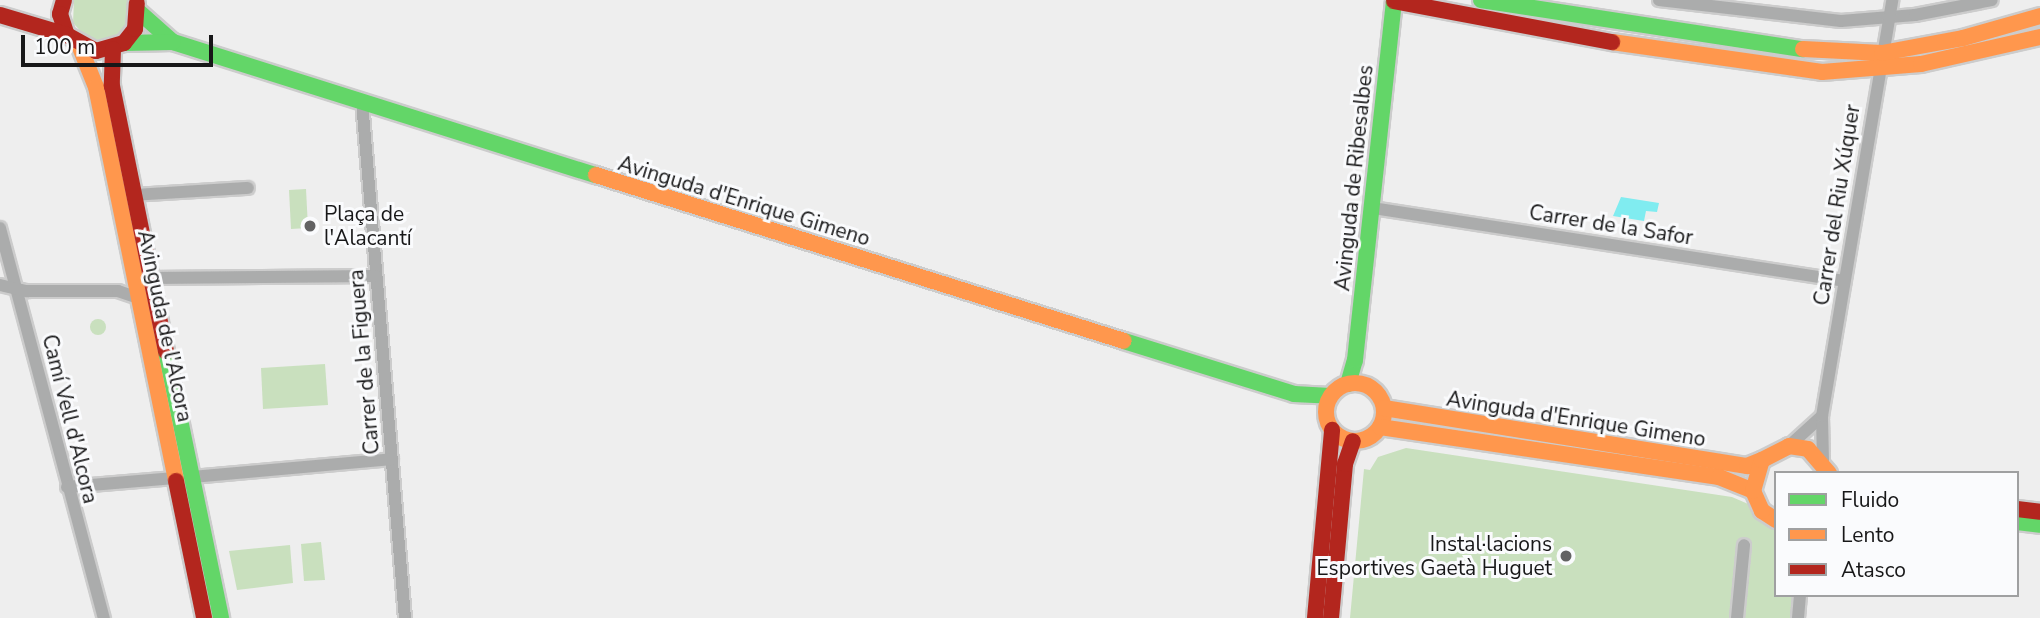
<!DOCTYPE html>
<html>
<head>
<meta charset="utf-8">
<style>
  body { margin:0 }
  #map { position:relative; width:2040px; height:618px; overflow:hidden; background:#eee; font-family:"Nunito Sans",sans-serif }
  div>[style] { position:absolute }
  .green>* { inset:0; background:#c9e0be }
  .round { border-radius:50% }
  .water>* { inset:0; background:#80ecf0 }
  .roads { filter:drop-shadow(2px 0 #ccc) drop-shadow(-2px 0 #ccc) drop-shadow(0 2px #ccc) drop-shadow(0 -2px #ccc) }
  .street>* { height:12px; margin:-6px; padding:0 6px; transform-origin:6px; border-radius:6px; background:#abacac }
  .fast>* { height:16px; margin:-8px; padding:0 8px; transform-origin:8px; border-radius:8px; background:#63d668 }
  .slow>* { height:16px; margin:-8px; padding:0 8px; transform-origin:8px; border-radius:8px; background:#ff974d }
  .slow>.ring { margin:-8px; padding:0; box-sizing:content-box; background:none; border:16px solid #ff974d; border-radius:50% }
  .jam>* { height:16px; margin:-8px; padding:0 8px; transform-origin:8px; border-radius:8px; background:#b3261e }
  .dots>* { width:19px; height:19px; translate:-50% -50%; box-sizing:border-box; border:4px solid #fafbfd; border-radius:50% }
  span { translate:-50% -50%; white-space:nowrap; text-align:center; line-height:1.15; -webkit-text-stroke:6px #fafbfd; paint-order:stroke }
  .street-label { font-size:21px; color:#171718 }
  .poi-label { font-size:21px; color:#171718 }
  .left { translate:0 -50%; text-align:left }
  .right { translate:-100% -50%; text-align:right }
  .legend { position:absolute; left:1774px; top:471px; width:245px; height:126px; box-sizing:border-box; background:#fafbfd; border:2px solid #9fa0a1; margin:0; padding:9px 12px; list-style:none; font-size:21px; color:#171718 }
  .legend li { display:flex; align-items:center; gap:14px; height:35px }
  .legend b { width:35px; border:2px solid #9fa0a1 }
  .scale { position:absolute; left:21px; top:35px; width:192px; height:32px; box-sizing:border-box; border:4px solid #171718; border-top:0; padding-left:9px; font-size:21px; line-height:24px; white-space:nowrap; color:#171718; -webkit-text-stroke:5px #fafbfd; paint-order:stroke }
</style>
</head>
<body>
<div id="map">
  <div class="green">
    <i style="clip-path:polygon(74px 0,127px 0,128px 22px,113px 40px,89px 40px,73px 23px)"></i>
    <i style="clip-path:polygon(306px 189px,308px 228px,291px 229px,289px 190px)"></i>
    <i class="round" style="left:90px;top:319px;width:16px;height:16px"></i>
    <i style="clip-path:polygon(325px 364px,328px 405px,263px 409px,261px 368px)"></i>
    <i style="clip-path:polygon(1406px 448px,1732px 497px,1776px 516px,1776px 595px,1807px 595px,1805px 618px,1350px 618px,1364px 469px,1370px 470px,1378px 457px)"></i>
    <i style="clip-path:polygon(321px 542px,325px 580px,304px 581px,301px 544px)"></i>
    <i style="clip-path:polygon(290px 545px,293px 583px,237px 590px,229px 551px)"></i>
  </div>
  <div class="water">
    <i style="clip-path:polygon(1621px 197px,1659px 203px,1657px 212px,1646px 211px,1644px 221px,1613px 216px)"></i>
  </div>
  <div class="roads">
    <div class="street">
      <i style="left:1659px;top:0;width:183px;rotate:6.6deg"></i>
      <i style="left:1841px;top:21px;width:74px;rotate:-4.6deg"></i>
      <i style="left:1915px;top:15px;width:78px;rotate:-11deg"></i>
      <i style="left:362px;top:102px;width:518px;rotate:85.24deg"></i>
      <i style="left:133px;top:195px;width:115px;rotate:-3.5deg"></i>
      <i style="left:1373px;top:208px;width:477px;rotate:8.8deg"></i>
      <i style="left:0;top:228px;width:404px;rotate:75.1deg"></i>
      <i style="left:150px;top:278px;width:225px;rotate:-0.5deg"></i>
      <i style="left:0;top:285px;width:28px;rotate:13deg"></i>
      <i style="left:27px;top:291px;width:91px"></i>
      <i style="left:118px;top:291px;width:21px;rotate:19deg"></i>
      <i style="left:1789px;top:446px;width:45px;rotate:-42.3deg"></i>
      <i style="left:1823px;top:461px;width:45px;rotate:-91.3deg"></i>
      <i style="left:1822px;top:416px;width:422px;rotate:-80.4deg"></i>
      <i style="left:192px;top:477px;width:201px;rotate:-5.1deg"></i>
      <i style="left:67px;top:487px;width:108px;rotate:-4.8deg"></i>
      <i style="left:1737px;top:618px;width:73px;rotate:-84.5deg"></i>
      <i style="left:1798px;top:618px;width:23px;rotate:-85deg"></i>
    </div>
    <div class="fast">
      <i style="left:1481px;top:0;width:326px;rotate:8.7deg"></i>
      <i style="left:138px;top:11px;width:47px;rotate:41.5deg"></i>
      <i style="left:173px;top:42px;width:443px;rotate:17.5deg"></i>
      <i style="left:124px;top:43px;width:49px;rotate:-1.2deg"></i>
      <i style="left:1124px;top:341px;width:178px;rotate:17.3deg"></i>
      <i style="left:1294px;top:394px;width:36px;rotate:3deg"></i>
      <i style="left:166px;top:352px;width:272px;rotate:78.3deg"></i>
      <i style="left:1348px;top:384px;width:25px;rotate:-74deg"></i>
      <i style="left:1355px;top:360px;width:362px;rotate:-83.8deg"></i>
      <i style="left:2017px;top:522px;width:23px;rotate:7deg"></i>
    </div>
    <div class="slow">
      <i style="left:1612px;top:42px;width:212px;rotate:8.1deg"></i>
      <i style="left:1822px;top:72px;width:99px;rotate:-4.6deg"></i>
      <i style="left:1921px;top:64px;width:122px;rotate:-12.8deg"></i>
      <i style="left:79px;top:45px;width:45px;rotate:68deg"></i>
      <i style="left:96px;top:87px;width:402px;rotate:78.5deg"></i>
      <i style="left:1803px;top:49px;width:79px;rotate:2.9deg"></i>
      <i style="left:1882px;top:53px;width:82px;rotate:-10.5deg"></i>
      <i style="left:1963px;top:38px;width:80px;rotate:-15.9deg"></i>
      <i style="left:596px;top:175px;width:553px;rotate:17.45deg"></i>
      <i class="ring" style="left:1326px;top:383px;width:42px;height:42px"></i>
      <i style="left:1384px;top:408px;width:368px;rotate:9.1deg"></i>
      <i style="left:1747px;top:466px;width:16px;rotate:-22deg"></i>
      <i style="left:1380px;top:427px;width:343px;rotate:8.4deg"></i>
      <i style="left:1719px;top:477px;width:37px;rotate:22deg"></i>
      <i style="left:1776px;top:520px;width:17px;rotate:-147deg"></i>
      <i style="left:1762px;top:511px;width:22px;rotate:-114deg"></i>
      <i style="left:1753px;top:491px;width:32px;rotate:-74deg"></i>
      <i style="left:1762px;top:460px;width:30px;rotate:-27deg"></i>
      <i style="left:1789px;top:446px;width:19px;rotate:9deg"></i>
      <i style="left:1808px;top:449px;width:32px;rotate:49deg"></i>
    </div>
    <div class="jam">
      <i style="left:64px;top:0;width:15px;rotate:106deg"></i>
      <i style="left:60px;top:14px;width:22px;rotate:72deg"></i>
      <i style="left:67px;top:35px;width:33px;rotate:29deg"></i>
      <i style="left:96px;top:51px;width:29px;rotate:-16deg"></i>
      <i style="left:124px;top:43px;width:18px;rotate:-52deg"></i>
      <i style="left:135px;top:29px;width:26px;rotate:-86deg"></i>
      <i style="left:1394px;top:1px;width:222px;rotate:10.7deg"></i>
      <i style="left:0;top:15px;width:70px;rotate:16.6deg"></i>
      <i style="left:113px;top:49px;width:37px;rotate:92deg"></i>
      <i style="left:112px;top:86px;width:271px;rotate:78.5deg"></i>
      <i style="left:176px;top:481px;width:140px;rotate:78.4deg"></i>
      <i style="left:2017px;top:509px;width:23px;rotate:7deg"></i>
      <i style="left:1315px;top:618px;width:189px;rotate:-84.8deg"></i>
      <i style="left:1331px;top:618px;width:155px;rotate:-84.8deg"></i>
      <i style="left:1345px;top:464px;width:24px;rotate:-71deg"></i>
    </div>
  </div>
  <div class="dots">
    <i style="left:310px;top:226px;background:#626263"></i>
    <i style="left:1566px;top:556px;background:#626263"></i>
  </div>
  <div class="street-label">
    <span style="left:1354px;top:178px;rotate:-84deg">Avinguda de Ribesalbes</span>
    <span style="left:744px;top:201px;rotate:17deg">Avinguda d'Enrique Gimeno</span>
    <span style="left:1837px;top:205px;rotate:-81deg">Carrer del Riu Xúquer</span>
    <span style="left:1611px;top:225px;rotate:9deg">Carrer de la Safor</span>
    <span style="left:165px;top:326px;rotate:78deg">Avinguda de l'Alcora</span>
    <span style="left:364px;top:362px;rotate:-95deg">Carrer de la Figuera</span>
    <span style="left:70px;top:419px;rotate:76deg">Camí Vell d'Alcora</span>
    <span style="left:1576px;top:419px;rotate:9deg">Avinguda d'Enrique Gimeno</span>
  </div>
  <div class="poi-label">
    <span class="left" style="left:324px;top:226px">Plaça de<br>l'Alacantí</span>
    <span class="right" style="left:1552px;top:556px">Instal·lacions<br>Esportives Gaetà Huguet</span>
  </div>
  <ul class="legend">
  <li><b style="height:9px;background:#63d668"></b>Fluido</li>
  <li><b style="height:9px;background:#ff974d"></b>Lento</li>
  <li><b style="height:9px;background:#b3261e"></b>Atasco</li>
  </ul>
  <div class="scale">100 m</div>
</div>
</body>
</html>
